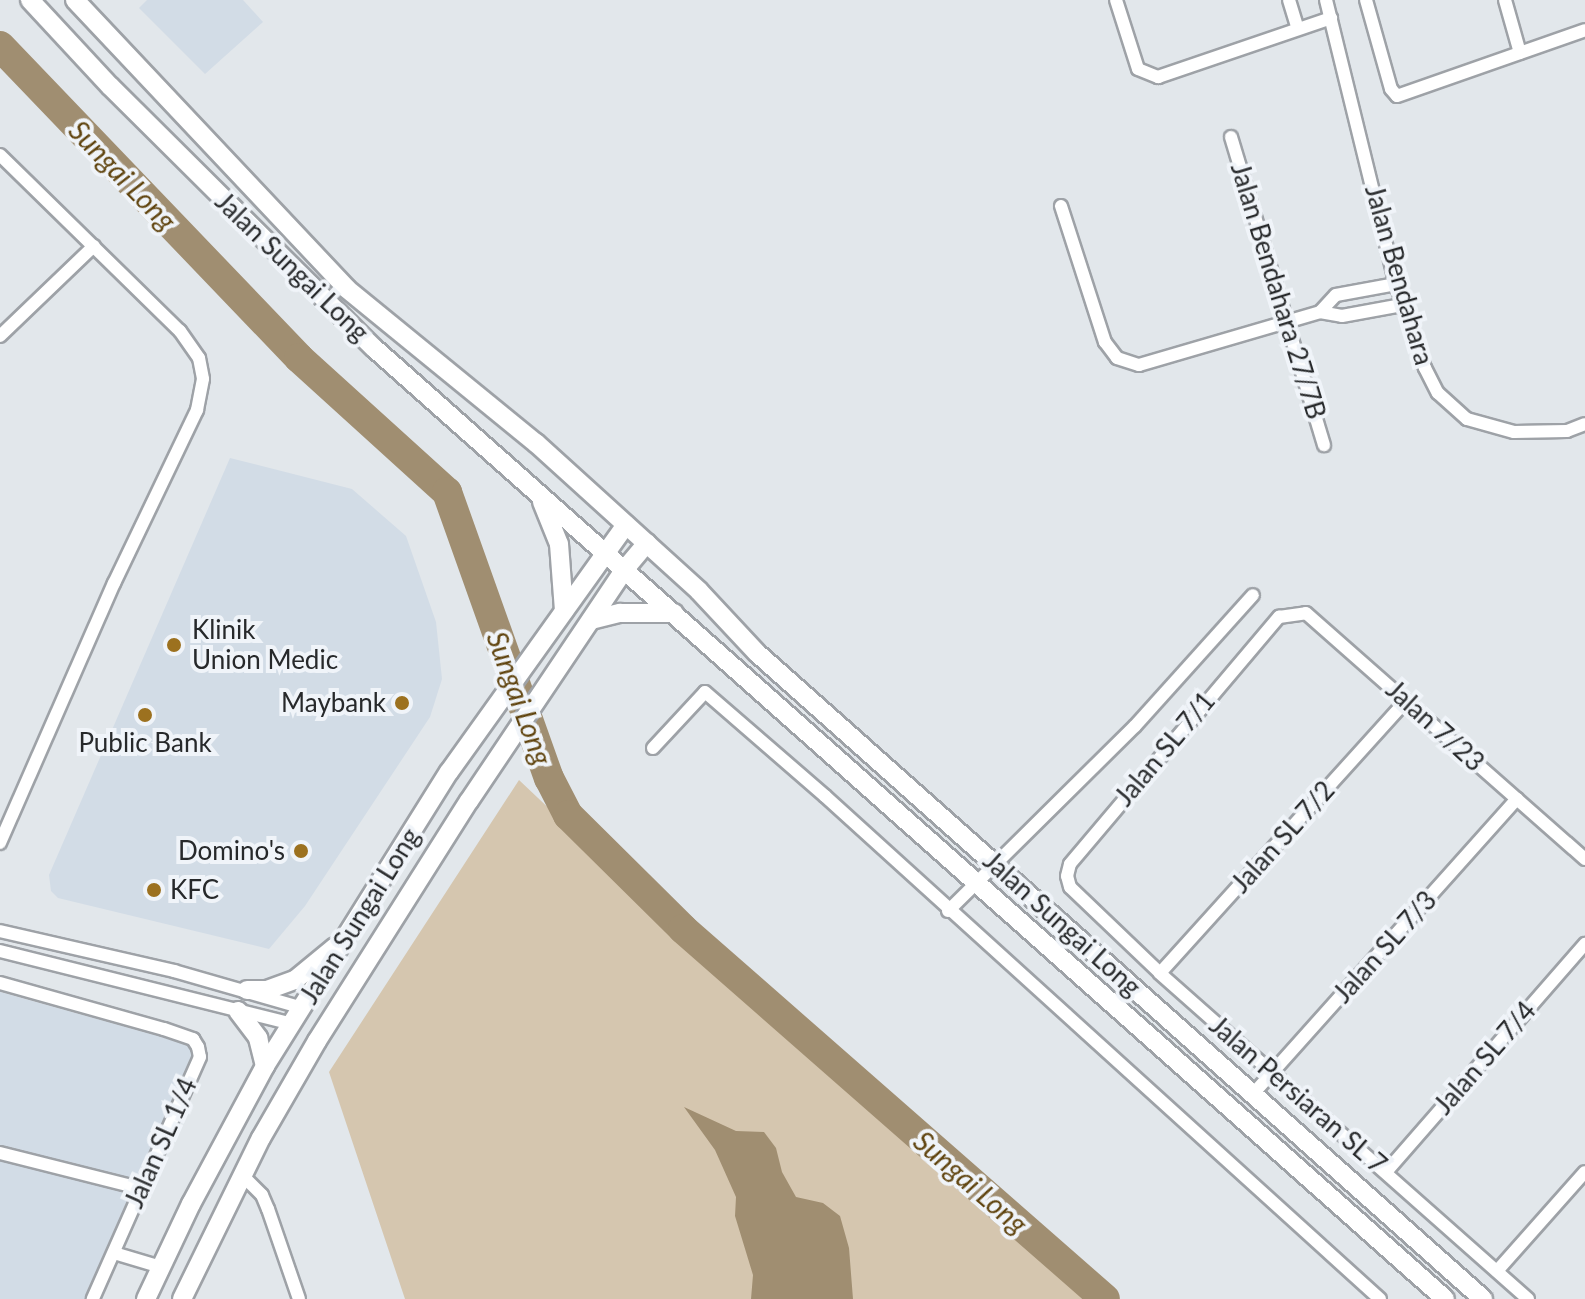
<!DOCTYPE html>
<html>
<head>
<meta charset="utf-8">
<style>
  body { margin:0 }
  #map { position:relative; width:1585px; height:1299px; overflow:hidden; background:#e2e7eb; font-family:Lato,sans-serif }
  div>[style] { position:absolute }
  .built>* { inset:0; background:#d2dce6 }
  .green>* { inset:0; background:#d5c6af }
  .water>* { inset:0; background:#a08e71 }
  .river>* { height:30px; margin:-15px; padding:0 15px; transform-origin:15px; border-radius:15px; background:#a08e71 }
  .roads { filter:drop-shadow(2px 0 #9ea2a7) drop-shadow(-2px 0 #9ea2a7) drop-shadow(0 2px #9ea2a7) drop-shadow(0 -2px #9ea2a7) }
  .street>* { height:12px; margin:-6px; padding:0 6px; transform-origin:6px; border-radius:6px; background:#fff }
  .secondary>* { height:18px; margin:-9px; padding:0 9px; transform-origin:9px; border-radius:9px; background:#fff }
  .dots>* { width:22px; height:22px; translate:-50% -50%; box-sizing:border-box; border:4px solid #f0f4f9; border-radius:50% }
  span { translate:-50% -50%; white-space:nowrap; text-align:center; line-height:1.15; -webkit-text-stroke:8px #f0f4f9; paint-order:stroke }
  .street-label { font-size:26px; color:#27292b }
  .poi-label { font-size:26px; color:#27292b }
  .left { translate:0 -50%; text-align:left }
  .right { translate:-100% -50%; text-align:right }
  .water-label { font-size:28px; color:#60440f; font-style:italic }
</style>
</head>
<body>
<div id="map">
  <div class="built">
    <i style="clip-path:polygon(147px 0,243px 0,263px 22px,205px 74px,139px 8px)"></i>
    <i style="clip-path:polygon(230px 458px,352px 489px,406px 536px,436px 622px,442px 679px,430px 717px,305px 906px,269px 949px,58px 898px,51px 891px,49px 875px)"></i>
    <i style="clip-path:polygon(0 992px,191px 1045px,194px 1056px,87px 1299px,0 1299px)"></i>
  </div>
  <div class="green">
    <i style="clip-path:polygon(519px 780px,708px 959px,1092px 1299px,405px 1299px,329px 1072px)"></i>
  </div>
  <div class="water">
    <i style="clip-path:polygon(684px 1107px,736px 1131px,764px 1132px,776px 1148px,782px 1172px,796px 1197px,823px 1203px,840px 1216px,849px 1248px,853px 1299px,751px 1299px,753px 1275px,735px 1216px,736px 1197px,715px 1150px)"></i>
  </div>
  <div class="river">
    <i style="left:0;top:46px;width:432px;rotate:46.2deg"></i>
    <i style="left:299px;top:358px;width:200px;rotate:42.2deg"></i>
    <i style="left:447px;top:492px;width:304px;rotate:70.4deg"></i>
    <i style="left:549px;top:778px;width:42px;rotate:62.8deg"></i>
    <i style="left:568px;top:815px;width:162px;rotate:44.7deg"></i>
    <i style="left:683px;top:929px;width:561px;rotate:41.24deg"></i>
  </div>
  <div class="roads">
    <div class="street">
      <i style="left:1116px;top:0;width:72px;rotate:72.3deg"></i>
      <i style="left:1138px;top:69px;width:22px;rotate:22deg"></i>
      <i style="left:1158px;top:77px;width:183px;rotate:-18.8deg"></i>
      <i style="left:1289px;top:0;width:30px;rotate:73deg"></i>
      <i style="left:1326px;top:0;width:292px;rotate:76.2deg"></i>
      <i style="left:1396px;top:284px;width:89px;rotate:71deg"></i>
      <i style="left:1425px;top:368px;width:28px;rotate:63deg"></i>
      <i style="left:1438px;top:393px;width:39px;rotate:42deg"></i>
      <i style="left:1467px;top:419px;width:49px;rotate:15.5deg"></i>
      <i style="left:1514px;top:432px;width:53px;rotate:-1.1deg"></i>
      <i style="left:1567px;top:431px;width:19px;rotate:-21deg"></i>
      <i style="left:1366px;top:0;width:92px;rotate:74.3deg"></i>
      <i style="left:1391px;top:89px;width:9px;rotate:49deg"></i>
      <i style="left:1397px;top:96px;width:199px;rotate:-19.3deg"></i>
      <i style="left:1505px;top:0;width:55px;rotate:74.2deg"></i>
      <i style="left:1231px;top:137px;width:322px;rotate:73.2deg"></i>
      <i style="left:0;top:155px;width:252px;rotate:44.4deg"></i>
      <i style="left:180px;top:331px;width:33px;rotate:55deg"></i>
      <i style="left:199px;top:358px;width:21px;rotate:79deg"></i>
      <i style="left:203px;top:379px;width:32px;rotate:101deg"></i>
      <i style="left:197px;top:410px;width:192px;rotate:115.6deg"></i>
      <i style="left:114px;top:583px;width:284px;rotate:113.7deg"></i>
      <i style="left:1061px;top:206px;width:143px;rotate:72.1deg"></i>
      <i style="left:1105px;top:342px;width:20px;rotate:53deg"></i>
      <i style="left:1117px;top:358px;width:23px;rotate:18deg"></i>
      <i style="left:1139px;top:365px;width:189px;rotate:-16.3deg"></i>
      <i style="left:1320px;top:312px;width:22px;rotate:10deg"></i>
      <i style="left:1342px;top:316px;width:61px;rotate:-10.4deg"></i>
      <i style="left:1320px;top:312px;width:23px;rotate:-47deg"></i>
      <i style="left:1336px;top:295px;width:61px;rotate:-10.4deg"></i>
      <i style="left:0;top:336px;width:130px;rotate:-43.8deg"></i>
      <i style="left:653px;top:748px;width:76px;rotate:-47.1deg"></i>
      <i style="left:705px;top:692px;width:159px;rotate:40.9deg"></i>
      <i style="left:825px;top:796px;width:749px;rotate:42.19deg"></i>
      <i style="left:948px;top:911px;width:263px;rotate:-44.7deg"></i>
      <i style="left:1135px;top:726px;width:176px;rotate:-48deg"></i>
      <i style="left:0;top:931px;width:179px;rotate:12.9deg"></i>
      <i style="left:174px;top:971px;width:134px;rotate:16deg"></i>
      <i style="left:0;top:951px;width:302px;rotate:14deg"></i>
      <i style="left:1160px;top:973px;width:367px;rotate:-47.9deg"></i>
      <i style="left:0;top:983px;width:170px;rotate:15.7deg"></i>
      <i style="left:164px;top:1029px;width:31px;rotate:19deg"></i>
      <i style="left:193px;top:1039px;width:9px;rotate:58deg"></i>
      <i style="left:198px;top:1047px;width:10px;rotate:79deg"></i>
      <i style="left:200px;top:1057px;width:265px;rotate:113.9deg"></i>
      <i style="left:1253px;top:1094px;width:396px;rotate:-48.2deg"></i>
      <i style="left:0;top:1153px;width:143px;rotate:14.1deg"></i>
      <i style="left:1386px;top:1172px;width:303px;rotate:-48.9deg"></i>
      <i style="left:242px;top:1175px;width:28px;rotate:45deg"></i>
      <i style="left:262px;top:1195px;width:15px;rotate:67deg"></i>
      <i style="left:268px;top:1209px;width:95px;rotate:71deg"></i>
      <i style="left:114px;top:1253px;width:49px;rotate:16.6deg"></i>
      <i style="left:1497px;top:1271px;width:132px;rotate:-48.4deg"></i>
      <i style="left:1528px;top:1299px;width:492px;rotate:-138.5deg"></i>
      <i style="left:1160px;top:973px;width:124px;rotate:-136.3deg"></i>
      <i style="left:1070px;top:887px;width:11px;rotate:-105deg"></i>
      <i style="left:1067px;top:876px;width:12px;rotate:-76deg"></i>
      <i style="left:1070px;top:864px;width:324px;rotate:-49.8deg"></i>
      <i style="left:1279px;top:617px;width:27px;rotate:-8deg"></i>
      <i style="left:1306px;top:613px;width:372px;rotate:41.4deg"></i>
    </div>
    <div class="secondary">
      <i style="left:30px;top:0;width:117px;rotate:47.1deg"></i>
      <i style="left:110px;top:86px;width:372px;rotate:44.8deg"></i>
      <i style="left:374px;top:348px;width:1432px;rotate:41.6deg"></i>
      <i style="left:75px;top:0;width:397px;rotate:46.7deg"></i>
      <i style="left:347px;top:289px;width:244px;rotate:39.2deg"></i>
      <i style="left:536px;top:443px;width:220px;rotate:42.2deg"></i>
      <i style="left:699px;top:591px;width:85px;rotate:46.9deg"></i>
      <i style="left:757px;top:653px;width:972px;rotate:41.66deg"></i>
      <i style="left:542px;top:502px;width:45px;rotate:68deg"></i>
      <i style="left:559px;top:544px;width:67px;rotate:85.7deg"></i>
      <i style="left:591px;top:620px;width:30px;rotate:-14deg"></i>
      <i style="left:620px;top:613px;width:54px"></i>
      <i style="left:247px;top:990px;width:20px"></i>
      <i style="left:267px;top:990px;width:30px;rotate:-20deg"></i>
      <i style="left:295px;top:980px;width:52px;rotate:-39.5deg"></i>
      <i style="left:238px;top:1011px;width:34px;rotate:53deg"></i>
      <i style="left:258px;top:1038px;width:29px;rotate:76deg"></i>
      <i style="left:146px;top:1299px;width:105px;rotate:-64.7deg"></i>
      <i style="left:191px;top:1204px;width:157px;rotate:-61.8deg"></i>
      <i style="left:265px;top:1066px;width:347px;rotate:-58deg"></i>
      <i style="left:449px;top:772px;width:304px;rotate:-54.4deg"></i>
      <i style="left:182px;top:1299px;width:179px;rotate:-63.9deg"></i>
      <i style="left:261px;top:1138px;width:112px;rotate:-60deg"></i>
      <i style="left:317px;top:1041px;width:284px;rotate:-57.7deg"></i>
      <i style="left:469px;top:801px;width:280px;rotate:-56.1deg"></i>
      <i style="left:625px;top:569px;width:34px;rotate:-50deg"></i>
    </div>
  </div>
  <div class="dots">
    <i style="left:174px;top:645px;background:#9c711f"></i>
    <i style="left:402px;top:703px;background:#9c711f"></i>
    <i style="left:145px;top:715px;background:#9c711f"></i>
    <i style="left:301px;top:851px;background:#9c711f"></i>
    <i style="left:154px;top:890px;background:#9c711f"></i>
  </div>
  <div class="street-label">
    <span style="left:292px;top:267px;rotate:44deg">Jalan Sungai Long</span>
    <span style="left:1399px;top:275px;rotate:74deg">Jalan Bendahara</span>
    <span style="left:1278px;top:291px;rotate:73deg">Jalan Bendahara 27/7B</span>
    <span style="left:1435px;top:726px;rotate:42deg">Jalan 7/23</span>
    <span style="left:1165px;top:749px;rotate:-50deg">Jalan SL 7/1</span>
    <span style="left:1283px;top:837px;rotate:-48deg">Jalan SL 7/2</span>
    <span style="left:360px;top:916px;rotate:-58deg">Jalan Sungai Long</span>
    <span style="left:1062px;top:924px;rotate:42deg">Jalan Sungai Long</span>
    <span style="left:1385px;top:947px;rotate:-48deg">Jalan SL 7/3</span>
    <span style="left:1485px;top:1058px;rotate:-49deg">Jalan SL 7/4</span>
    <span style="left:1298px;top:1095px;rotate:41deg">Jalan Persiaran SL 7</span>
    <span style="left:161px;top:1143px;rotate:-66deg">Jalan SL 1/4</span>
  </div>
  <div class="poi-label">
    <span class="left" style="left:192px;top:645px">Klinik<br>Union Medic</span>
    <span class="right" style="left:386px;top:703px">Maybank</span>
    <span style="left:145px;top:743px">Public Bank</span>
    <span class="right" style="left:285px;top:851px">Domino's</span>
    <span class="left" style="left:170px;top:890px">KFC</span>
  </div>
  <div class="water-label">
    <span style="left:123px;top:175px;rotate:46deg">Sungai Long</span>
    <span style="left:520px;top:698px;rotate:70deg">Sungai Long</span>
    <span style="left:971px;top:1182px;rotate:41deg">Sungai Long</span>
  </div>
</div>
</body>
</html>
